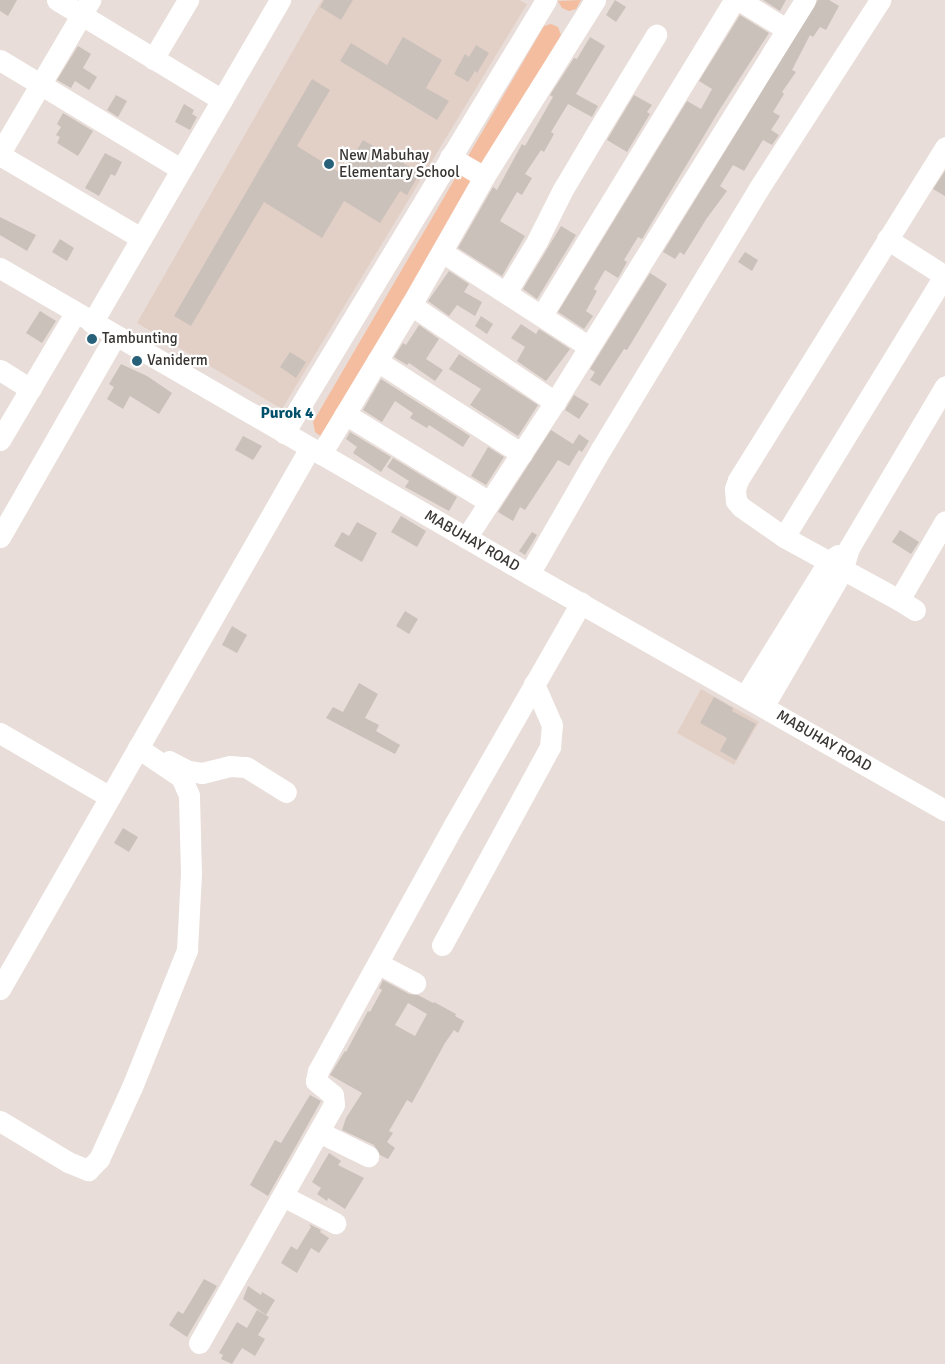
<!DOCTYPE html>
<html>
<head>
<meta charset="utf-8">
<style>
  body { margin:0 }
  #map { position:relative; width:945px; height:1364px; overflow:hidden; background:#e8ddd8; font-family:Signika,sans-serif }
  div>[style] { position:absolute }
  .built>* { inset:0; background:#e2d0c7 }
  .green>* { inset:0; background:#f4bd9f }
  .building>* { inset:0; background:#cbc1bb }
  .minor>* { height:21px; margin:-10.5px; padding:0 10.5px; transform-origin:10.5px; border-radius:10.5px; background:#fff }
  .dots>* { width:14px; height:14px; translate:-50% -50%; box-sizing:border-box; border:2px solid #fff; border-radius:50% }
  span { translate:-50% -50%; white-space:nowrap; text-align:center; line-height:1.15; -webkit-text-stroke:4.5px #fff; paint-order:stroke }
  .poi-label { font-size:15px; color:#383432 }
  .left { translate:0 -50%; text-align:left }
  .street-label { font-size:15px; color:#383432 }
  .neighbourhood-label { font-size:16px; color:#00506b; font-weight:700 }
</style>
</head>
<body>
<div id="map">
  <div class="built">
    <i style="clip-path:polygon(322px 0,519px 0,527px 4px,282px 409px,137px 323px)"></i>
    <i style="clip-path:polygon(701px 689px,759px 722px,734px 765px,677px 733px)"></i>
  </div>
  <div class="green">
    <i style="clip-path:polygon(581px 0,576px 9px,569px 11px,562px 8px,558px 1px)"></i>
    <i style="clip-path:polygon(551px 24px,558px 27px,561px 35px,322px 437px,315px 432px,313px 422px,544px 26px)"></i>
  </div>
  <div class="building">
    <i style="clip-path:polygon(0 0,17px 0,8px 16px,0 11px)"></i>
    <i style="clip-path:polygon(324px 0,353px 0,341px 20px,320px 7px)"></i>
    <i style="clip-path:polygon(615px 0,626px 7px,616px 22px,606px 15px)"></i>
    <i style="clip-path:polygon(763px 0,786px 0,780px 11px)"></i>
    <i style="clip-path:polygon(818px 0,829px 0,839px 6px,826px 30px,820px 27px,813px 37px,810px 35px,792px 70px,796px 72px,782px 92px,784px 94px,773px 112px,780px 116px,771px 130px,779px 135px,772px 145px,763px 140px,744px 171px,733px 165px,720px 186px,727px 191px,707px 218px,684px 255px,680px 252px,675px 259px,663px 252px)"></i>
    <i style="clip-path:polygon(740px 15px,769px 33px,720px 109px,642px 239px,638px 237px,624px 260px,627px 262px,618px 278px,605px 270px,594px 289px,597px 291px,586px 311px,593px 316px,584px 329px,558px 312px,687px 101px,701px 109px,712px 89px,699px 81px)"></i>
    <i style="clip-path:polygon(403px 37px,442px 60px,426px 88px,449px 101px,437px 120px,340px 61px,351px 43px,387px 65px)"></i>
    <i style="clip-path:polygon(590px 37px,605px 46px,576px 94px,598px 106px,592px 117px,568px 104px,551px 132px,554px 134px,544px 152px,541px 150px,525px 174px,532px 178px,522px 195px,517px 192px,500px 221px,525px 236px,502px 276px,458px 248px,493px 187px,497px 190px,522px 144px,525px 146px,553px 97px,550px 95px,574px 58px,577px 59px)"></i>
    <i style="clip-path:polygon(476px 45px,489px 53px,477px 73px,475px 71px,468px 82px,454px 74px,465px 54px,469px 57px)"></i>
    <i style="clip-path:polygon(78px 46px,91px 54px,83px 68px,97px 77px,89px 90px,75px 81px,71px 88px,57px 80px)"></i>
    <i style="clip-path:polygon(312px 79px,330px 90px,297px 146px,342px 174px,363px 140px,420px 173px,407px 195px,400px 191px,380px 223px,344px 201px,322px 238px,264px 202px,191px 326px,174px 316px)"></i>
    <i style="clip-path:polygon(116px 95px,127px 101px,118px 117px,107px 110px)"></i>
    <i style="clip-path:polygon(634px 95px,652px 105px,647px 112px,650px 114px,627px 152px,607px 140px)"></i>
    <i style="clip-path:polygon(184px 104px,194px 110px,192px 114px,197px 117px,190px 130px,175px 122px)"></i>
    <i style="clip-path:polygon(63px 113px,93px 131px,78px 156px,57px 143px,60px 137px,56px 135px,61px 127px,57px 124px)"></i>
    <i style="clip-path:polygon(105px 153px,122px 162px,115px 176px,111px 174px,99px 196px,85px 188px)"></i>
    <i style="clip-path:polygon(945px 171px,945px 196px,933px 189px)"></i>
    <i style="clip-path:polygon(0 217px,36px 235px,27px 251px,0 235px)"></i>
    <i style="clip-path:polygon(561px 226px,576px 235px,537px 299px,523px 289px)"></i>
    <i style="clip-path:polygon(60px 239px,74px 248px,67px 261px,52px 252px)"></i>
    <i style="clip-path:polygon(745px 252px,758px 260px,752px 271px,738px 262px)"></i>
    <i style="clip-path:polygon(449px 271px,469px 284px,464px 292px,482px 302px,475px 316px,457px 305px,449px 316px,428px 301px)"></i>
    <i style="clip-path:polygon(650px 273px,667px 284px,627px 350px,624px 349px,600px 386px,590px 380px,595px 372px,590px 369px)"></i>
    <i style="clip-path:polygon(40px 311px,56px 321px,42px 343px,26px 333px)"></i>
    <i style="clip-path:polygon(481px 316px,493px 324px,487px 334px,475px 326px)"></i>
    <i style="clip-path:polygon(521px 324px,536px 334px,539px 329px,570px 349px,546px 381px,517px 361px,525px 347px,511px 338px)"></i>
    <i style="clip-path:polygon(419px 325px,439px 339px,426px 359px,443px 370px,435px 381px,409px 363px,407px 365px,394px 357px,403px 343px,406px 345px)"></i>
    <i style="clip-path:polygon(290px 352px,306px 362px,296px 378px,280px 367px)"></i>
    <i style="clip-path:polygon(459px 354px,538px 405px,518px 436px,470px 405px,481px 389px,449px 369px)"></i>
    <i style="clip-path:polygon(121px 364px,147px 376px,172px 393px,159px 414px,130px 396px,123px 409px,107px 399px,114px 387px,109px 384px)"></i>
    <i style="clip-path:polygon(381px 379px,470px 436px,463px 447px,429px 425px,427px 428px,410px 418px,413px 413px,395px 401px,382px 422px,363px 410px)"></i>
    <i style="clip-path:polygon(574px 395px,589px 404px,579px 419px,565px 410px)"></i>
    <i style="clip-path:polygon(551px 430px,573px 444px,579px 434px,589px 441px,582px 452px,579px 450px,569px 466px,558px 460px,525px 510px,520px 507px,513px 521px,498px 512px)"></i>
    <i style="clip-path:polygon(350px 432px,391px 457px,381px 472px,353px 453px,357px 447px,346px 439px)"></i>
    <i style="clip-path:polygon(243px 436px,262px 446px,253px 460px,235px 450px)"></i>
    <i style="clip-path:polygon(488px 447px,504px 457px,486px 485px,471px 476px)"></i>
    <i style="clip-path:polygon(393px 458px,457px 497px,449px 511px,405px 487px,409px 481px,387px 467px)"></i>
    <i style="clip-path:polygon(401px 516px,426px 531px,417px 547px,391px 532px)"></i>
    <i style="clip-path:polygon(357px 522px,377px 533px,362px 562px,334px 546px,342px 532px,349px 536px)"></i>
    <i style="clip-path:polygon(900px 530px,919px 542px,911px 554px,892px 542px)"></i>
    <i style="clip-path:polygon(532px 532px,537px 535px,525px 555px,519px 551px)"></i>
    <i style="clip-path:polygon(405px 611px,418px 619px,409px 634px,396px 626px)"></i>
    <i style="clip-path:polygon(232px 626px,247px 635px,237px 653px,222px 645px)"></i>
    <i style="clip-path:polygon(359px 683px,378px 694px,365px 718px,379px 725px,376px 731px,400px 745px,395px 754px,326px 718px,333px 707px,343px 712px)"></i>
    <i style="clip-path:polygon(714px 697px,733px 708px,732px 711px,756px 724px,736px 760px,720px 751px,727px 738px,700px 723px)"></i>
    <i style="clip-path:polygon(123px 828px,138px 837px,129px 852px,114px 843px)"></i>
    <i style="clip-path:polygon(evenodd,383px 980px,409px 994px,418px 995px,433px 1003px,434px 1002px,456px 1014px,455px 1016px,464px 1021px,458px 1033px,454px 1030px,445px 1043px,412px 1103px,407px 1100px,389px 1131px,393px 1133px,387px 1142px,395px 1148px,388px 1159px,380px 1155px,374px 1145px,342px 1130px,346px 1118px,362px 1093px,330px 1075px,345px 1051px,346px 1052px,368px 1011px,370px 1012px,382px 990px,379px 988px,383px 980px,408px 1003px,427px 1014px,415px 1036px,395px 1025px,408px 1003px)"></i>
    <i style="clip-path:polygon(310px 1095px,321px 1101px,268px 1196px,250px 1185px,275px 1140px,281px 1143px)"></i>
    <i style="clip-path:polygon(329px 1153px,341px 1161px,338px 1165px,364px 1178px,345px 1209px,328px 1198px,327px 1201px,317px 1194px,321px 1188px,312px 1182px)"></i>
    <i style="clip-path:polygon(309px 1224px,321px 1230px,320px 1232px,329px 1238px,319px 1253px,311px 1248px,297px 1273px,281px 1263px,291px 1246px,297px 1250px,311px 1227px)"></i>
    <i style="clip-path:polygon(204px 1279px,217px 1286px,187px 1337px,169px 1325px,178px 1311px,183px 1314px)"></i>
    <i style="clip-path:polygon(248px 1286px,261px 1295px,262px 1292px,275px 1300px,266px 1315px,243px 1299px)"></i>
    <i style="clip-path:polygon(257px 1310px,269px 1317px,258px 1335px,265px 1339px,255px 1356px,242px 1348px,232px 1364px,221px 1359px,223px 1355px,219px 1353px,237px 1322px,247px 1328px)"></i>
  </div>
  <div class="minor">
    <i style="left:57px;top:0;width:193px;rotate:31.2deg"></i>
    <i style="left:739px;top:0;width:55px;rotate:31.7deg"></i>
    <i style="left:153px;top:59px;width:69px;rotate:-59.3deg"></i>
    <i style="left:0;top:60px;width:211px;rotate:31.1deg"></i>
    <i style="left:0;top:153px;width:178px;rotate:-59.5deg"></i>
    <i style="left:0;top:155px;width:164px;rotate:30.5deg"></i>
    <i style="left:450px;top:157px;width:39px;rotate:30deg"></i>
    <i style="left:887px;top:239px;width:69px;rotate:32.5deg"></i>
    <i style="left:442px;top:252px;width:174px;rotate:32.8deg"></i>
    <i style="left:0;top:268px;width:611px;rotate:30.05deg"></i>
    <i style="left:529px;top:574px;width:478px;rotate:29.6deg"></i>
    <i style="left:507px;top:291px;width:58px;rotate:-59deg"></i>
    <i style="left:537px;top:241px;width:56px;rotate:-63.4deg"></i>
    <i style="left:562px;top:191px;width:69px;rotate:-59.3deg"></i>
    <i style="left:597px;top:132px;width:114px;rotate:-58.7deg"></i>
    <i style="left:411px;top:305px;width:174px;rotate:34deg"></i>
    <i style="left:542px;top:315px;width:369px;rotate:-58.6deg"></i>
    <i style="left:92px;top:323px;width:374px;rotate:-59.8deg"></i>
    <i style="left:377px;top:361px;width:172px;rotate:32.7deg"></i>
    <i style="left:0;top:370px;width:36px;rotate:32deg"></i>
    <i style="left:345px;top:414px;width:169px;rotate:31.4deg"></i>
    <i style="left:284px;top:433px;width:506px;rotate:-58.82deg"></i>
    <i style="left:0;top:440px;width:147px;rotate:-59.4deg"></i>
    <i style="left:321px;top:454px;width:174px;rotate:-58.9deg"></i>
    <i style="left:411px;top:305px;width:147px;rotate:-60.3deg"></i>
    <i style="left:484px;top:177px;width:209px;rotate:-57.9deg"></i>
    <i style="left:0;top:537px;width:232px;rotate:-60.2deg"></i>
    <i style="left:784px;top:537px;width:308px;rotate:-58.5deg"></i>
    <i style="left:466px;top:538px;width:163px;rotate:-56.8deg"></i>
    <i style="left:555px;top:402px;width:473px;rotate:-58.1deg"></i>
    <i style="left:529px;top:574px;width:144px;rotate:-60.1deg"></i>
    <i style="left:601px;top:449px;width:305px;rotate:-58.8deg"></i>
    <i style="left:759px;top:188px;width:224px;rotate:-57.2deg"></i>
    <i style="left:899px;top:600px;width:131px;rotate:-151.3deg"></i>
    <i style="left:784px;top:537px;width:52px;rotate:-145.1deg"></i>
    <i style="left:741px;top:507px;width:8px;rotate:-130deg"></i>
    <i style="left:736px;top:501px;width:12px;rotate:-95deg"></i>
    <i style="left:735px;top:489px;width:9px;rotate:-72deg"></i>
    <i style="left:738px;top:480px;width:392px;rotate:-58.1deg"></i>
    <i style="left:915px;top:610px;width:19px;rotate:-148deg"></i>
    <i style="left:899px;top:600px;width:91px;rotate:-59.8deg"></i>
    <i style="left:745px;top:696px;width:158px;rotate:-58.2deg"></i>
    <i style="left:828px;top:562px;width:12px;rotate:-35deg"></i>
    <i style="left:763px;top:707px;width:157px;rotate:-59.8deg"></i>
    <i style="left:842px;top:571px;width:24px;rotate:-73deg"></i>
    <i style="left:849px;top:548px;width:188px;rotate:-59.3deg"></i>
    <i style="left:0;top:733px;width:127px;rotate:30.2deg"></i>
    <i style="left:169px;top:761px;width:21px;rotate:28deg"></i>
    <i style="left:188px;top:771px;width:14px;rotate:8deg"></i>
    <i style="left:202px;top:773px;width:29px;rotate:-14deg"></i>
    <i style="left:230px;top:766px;width:16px;rotate:4deg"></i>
    <i style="left:246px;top:767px;width:47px;rotate:32deg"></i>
    <i style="left:442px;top:945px;width:226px;rotate:-61.4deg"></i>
    <i style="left:550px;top:747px;width:22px;rotate:-85deg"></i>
    <i style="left:552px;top:725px;width:45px;rotate:-113.7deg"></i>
    <i style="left:379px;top:964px;width:41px;rotate:27.8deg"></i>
    <i style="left:0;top:989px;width:624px;rotate:-60.19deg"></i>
    <i style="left:0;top:1121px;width:79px;rotate:31.1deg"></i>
    <i style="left:68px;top:1162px;width:22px;rotate:22deg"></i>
    <i style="left:88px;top:1170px;width:16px;rotate:-45deg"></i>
    <i style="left:99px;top:1159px;width:79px;rotate:-65.4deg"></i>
    <i style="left:132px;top:1087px;width:148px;rotate:-68.1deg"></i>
    <i style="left:187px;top:950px;width:77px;rotate:-87deg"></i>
    <i style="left:191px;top:873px;width:78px;rotate:-91.5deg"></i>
    <i style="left:189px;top:795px;width:20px;rotate:-114deg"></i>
    <i style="left:181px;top:777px;width:52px;rotate:-146deg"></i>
    <i style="left:319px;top:1132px;width:55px;rotate:26.1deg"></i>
    <i style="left:283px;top:1196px;width:59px;rotate:27.4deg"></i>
    <i style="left:199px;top:1343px;width:274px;rotate:-60.5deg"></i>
    <i style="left:334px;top:1104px;width:9px;rotate:-96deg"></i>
    <i style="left:333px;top:1095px;width:22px;rotate:-141deg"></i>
    <i style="left:316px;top:1081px;width:10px;rotate:-79deg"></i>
    <i style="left:318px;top:1071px;width:283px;rotate:-61.1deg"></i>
    <i style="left:455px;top:823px;width:254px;rotate:-60.2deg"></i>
  </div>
  <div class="dots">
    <i style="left:329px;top:164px;background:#276079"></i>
    <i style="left:92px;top:339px;background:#276079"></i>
    <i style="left:137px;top:361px;background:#276079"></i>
  </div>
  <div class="poi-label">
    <span class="left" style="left:339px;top:164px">New Mabuhay<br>Elementary School</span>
    <span class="left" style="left:102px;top:339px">Tambunting</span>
    <span class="left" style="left:147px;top:361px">Vaniderm</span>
  </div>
  <div class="street-label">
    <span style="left:472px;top:541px;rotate:30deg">MABUHAY ROAD</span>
    <span style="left:824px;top:741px;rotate:30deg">MABUHAY ROAD</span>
  </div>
  <div class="neighbourhood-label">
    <span style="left:287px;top:413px">Purok 4</span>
  </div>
</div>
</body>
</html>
